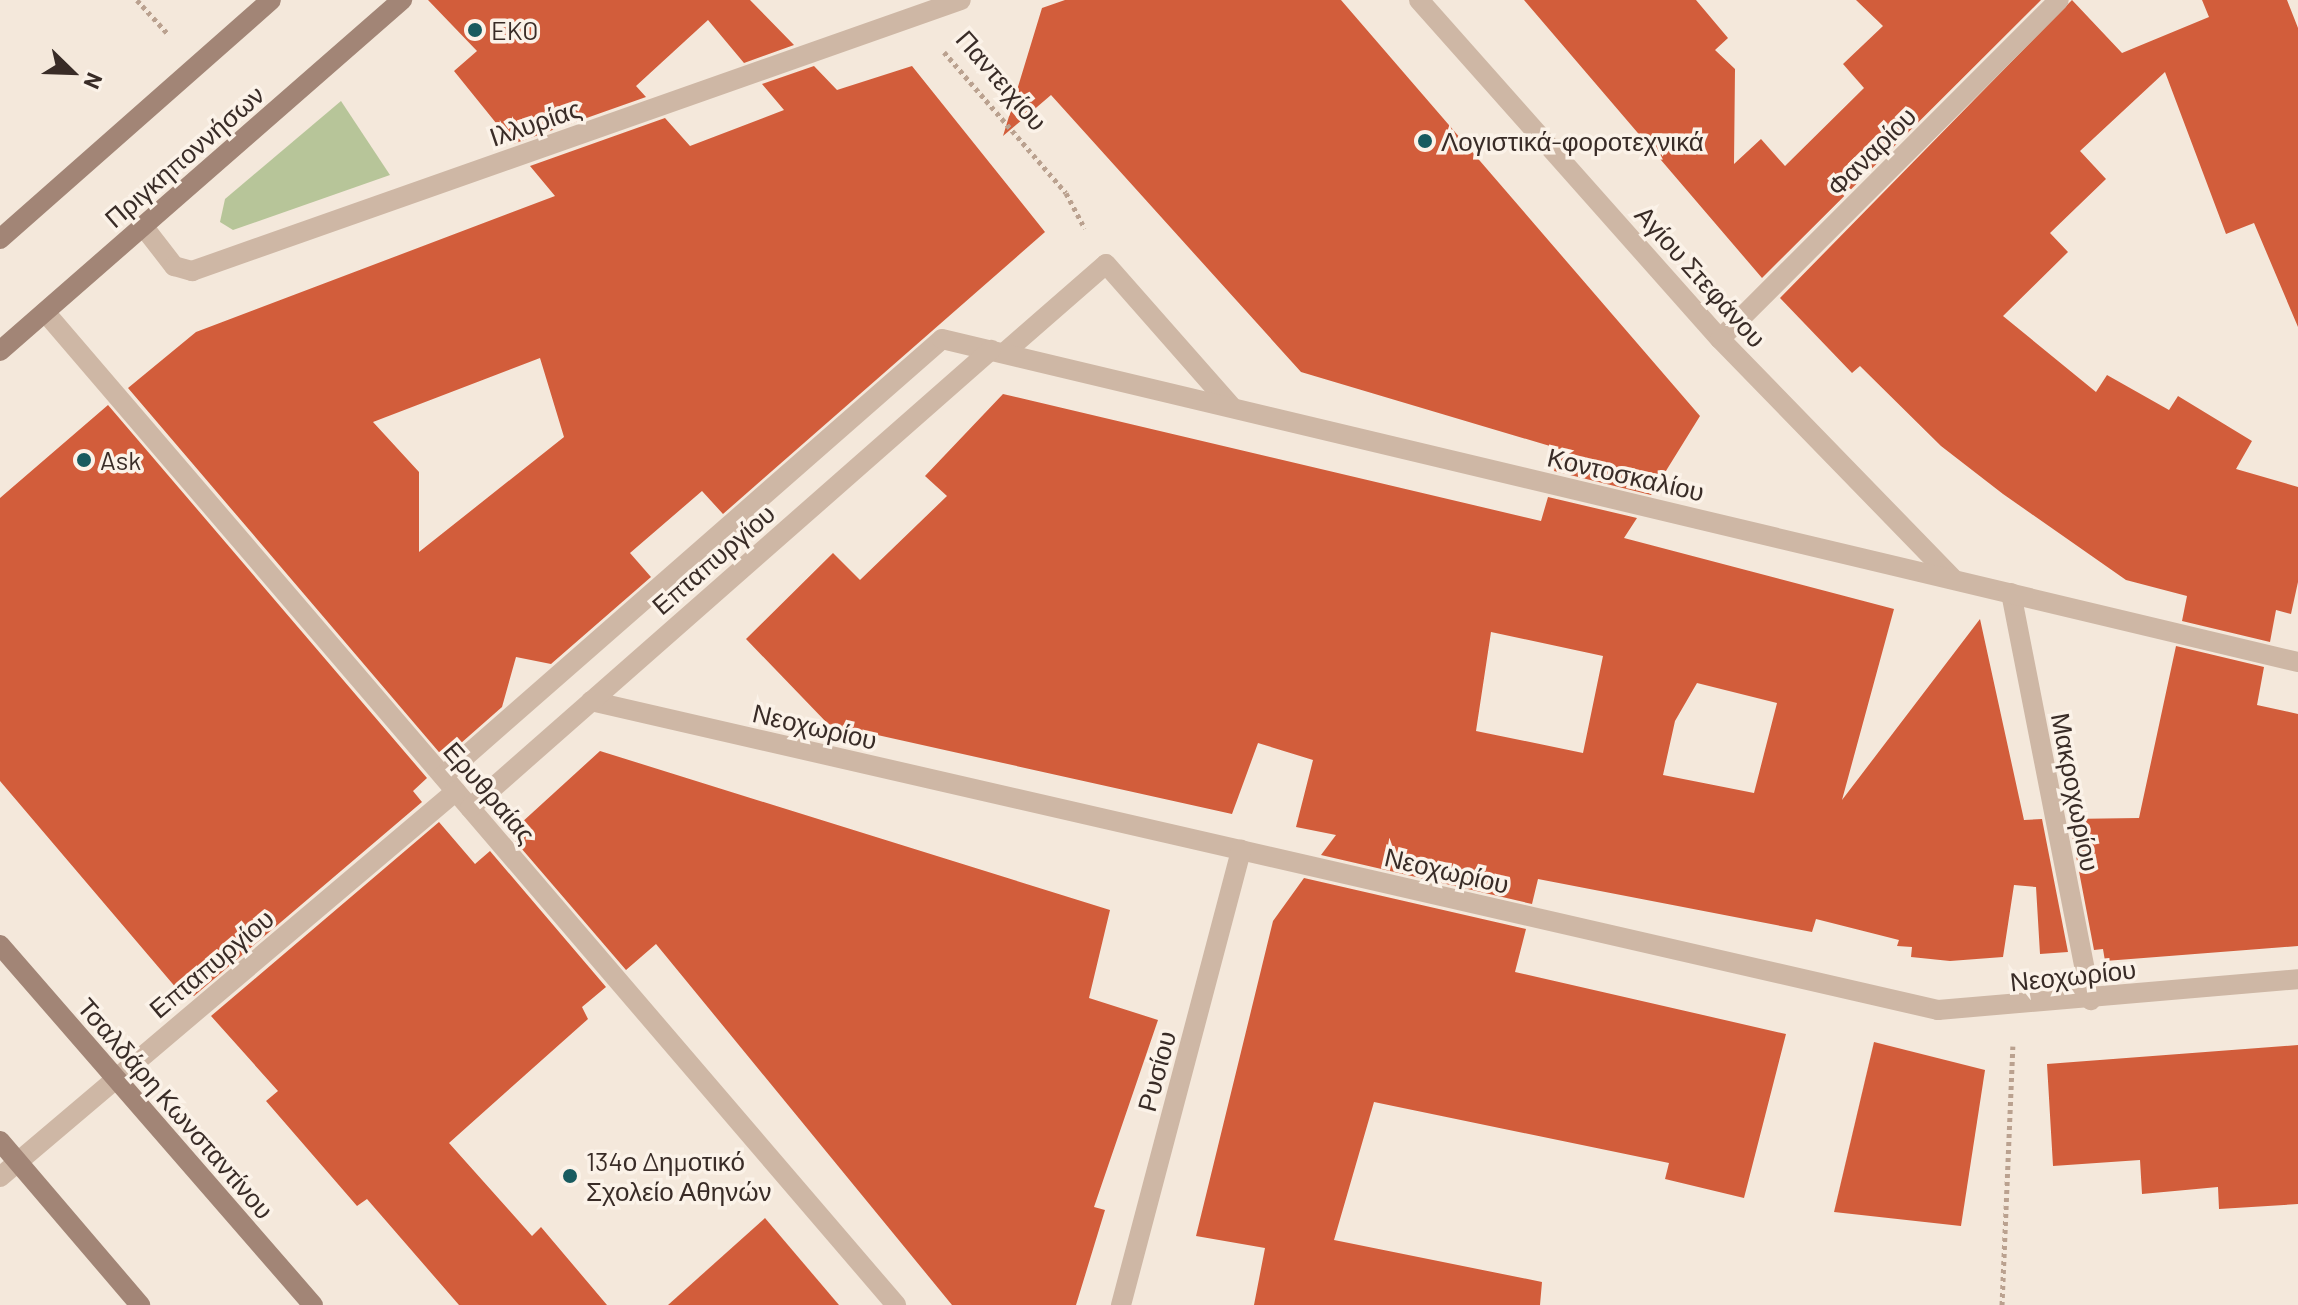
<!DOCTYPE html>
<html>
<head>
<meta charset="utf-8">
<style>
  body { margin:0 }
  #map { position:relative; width:2298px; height:1305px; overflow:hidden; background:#f4e8db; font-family:Barlow,sans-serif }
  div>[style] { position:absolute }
  .green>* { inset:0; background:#b7c599 }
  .building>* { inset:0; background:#d25d3b }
  .path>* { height:5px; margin-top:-2.5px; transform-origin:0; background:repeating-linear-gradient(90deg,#baa18f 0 4px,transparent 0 8px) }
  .service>* { height:20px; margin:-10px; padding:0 10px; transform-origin:10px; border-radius:10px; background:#ceb7a5 }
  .pedestrian>* { height:20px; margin:-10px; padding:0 10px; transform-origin:10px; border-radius:10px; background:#ceb7a5 }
  .minor>* { height:20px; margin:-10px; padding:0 10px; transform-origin:10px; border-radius:10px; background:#ceb7a5 }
  .secondary>* { height:20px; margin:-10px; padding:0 10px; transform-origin:10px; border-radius:10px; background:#a28576 }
  .dots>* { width:22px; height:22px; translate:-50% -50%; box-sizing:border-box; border:4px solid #fbf2e8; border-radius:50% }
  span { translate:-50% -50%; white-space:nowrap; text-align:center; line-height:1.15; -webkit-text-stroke:7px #fbf2e8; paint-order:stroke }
  .poi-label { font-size:26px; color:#392c27 }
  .left { translate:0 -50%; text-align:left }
  .street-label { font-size:26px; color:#392c27 }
  .north { position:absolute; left:32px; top:32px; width:80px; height:80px; -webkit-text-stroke:6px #fbf2e8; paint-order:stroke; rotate:113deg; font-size:22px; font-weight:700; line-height:32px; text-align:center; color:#392c27 }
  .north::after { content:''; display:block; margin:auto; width:28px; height:36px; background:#392c27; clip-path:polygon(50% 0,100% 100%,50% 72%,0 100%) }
</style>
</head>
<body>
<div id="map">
  <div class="green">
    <i style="clip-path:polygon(341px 101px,390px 175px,233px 230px,220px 222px,225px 199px)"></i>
  </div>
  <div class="building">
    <i style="clip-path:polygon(428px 0,750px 0,794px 45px,744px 63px,708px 20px,636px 86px,646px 97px,513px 144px,454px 71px,477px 51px)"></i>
    <i style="clip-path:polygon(1065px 0,1341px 0,1700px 416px,1651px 495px,1554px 471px,1560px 449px,1301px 372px,1051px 95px,1003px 136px,1042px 8px)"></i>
    <i style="clip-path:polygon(1524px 0,1696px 0,1728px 38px,1715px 50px,1735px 69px,1734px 164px,1761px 139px,1785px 166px,1864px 88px,1843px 64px,1883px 26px,1856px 0,2041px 0,1762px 278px)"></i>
    <i style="clip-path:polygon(2072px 0,2122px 53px,2209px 17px,2202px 0,2287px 0,2298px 28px,2298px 327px,2254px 223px,2226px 234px,2165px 72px,2080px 151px,2106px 179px,2050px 233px,2068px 252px,2003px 316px,2096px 392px,2107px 375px,2169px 410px,2178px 396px,2252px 441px,2236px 469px,2298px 487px,2298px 582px,2291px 614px,2276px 610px,2270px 642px,2182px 621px,2187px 596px,2126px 580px,2003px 494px,1941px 446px,1860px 366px,1852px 373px,1780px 298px)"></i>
    <i style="clip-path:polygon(evenodd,814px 66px,837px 90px,912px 66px,1045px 232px,723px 514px,702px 491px,630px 553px,651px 577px,551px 664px,516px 657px,502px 707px,444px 758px,128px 388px,196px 332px,555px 196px,530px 166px,665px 118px,690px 146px,784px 110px,762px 84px,814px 66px,540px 358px,564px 437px,419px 552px,419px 472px,373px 422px,540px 358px)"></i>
    <i style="clip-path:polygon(evenodd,1003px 394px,1541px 521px,1548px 497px,1637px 518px,1624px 538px,1894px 609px,1842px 800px,1980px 619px,2024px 820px,2042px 819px,2068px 952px,2040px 954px,2036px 887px,2014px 885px,2003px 957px,1950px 961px,1911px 957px,1912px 947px,1897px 946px,1899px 940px,1816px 919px,1812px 932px,1538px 879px,1532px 904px,1321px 855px,1336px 835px,1296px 827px,1313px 760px,1258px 743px,1232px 814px,828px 724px,746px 639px,833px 553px,860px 580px,947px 496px,925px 476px,1003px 394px,1491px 632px,1603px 656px,1583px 753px,1476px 731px,1491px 632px,1003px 394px,1697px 683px,1777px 703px,1754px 793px,1663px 775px,1675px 721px,1697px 683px)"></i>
    <i style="clip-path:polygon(108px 405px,427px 778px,413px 791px,422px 802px,194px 996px,183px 996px,0 781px,0 498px)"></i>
    <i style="clip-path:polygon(2176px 646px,2264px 667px,2257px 705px,2298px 714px,2298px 946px,2105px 961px,2103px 949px,2094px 950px,2069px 819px,2139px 818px)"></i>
    <i style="clip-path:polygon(600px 751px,1110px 910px,1089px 998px,1158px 1020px,1094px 1207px,1105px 1210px,1076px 1305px,952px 1305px,656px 944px,626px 970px,509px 834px)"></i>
    <i style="clip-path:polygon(439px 822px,475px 864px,490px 851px,606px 987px,582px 1007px,588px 1019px,449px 1143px,532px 1236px,541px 1227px,607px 1305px,459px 1305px,367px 1199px,357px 1206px,266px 1101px,278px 1091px,211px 1016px)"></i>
    <i style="clip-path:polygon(1304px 878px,1526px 929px,1515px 972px,1786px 1034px,1744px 1198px,1665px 1179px,1669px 1163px,1374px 1102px,1334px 1240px,1542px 1282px,1540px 1305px,1254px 1305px,1265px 1248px,1196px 1236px,1273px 921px)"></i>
    <i style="clip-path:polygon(1874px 1042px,1985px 1070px,1961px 1226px,1834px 1212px)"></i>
    <i style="clip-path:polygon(2298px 1045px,2298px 1204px,2219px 1209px,2218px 1187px,2142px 1194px,2140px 1160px,2053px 1166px,2047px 1064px)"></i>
    <i style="clip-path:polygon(765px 1218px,839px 1305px,668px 1305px)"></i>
  </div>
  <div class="path">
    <i style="left:137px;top:0;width:47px;rotate:47.6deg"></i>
    <i style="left:944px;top:52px;width:186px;rotate:49.1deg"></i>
    <i style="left:1066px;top:193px;width:40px;rotate:62deg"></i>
    <i style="left:2002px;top:1305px;width:259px;rotate:-87.6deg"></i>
  </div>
  <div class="service">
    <i style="left:1004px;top:353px;width:135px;rotate:-41.1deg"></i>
    <i style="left:1106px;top:264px;width:189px;rotate:48.6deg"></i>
  </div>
  <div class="pedestrian">
    <i style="left:1720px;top:339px;width:479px;rotate:-45deg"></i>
  </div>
  <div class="minor">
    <i style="left:1419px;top:0;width:453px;rotate:48.4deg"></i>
    <i style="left:1720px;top:339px;width:334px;rotate:45.8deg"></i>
    <i style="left:143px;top:226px;width:51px;rotate:52.2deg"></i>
    <i style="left:174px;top:266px;width:19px;rotate:16deg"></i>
    <i style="left:192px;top:271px;width:815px;rotate:-19.41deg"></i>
    <i style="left:45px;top:312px;width:1308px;rotate:49.4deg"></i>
    <i style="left:2011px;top:593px;width:415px;rotate:78.9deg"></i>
    <i style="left:591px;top:701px;width:1382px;rotate:12.92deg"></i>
    <i style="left:1938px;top:1010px;width:361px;rotate:-4.9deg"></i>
    <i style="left:443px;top:776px;width:663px;rotate:-41.21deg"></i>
    <i style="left:942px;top:339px;width:1394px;rotate:13.4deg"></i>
    <i style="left:470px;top:808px;width:694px;rotate:-41.32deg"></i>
    <i style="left:0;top:1177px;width:597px;rotate:-40.25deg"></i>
    <i style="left:1121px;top:1305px;width:471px;rotate:-75.2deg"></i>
  </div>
  <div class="secondary">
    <i style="left:0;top:239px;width:361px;rotate:-41.4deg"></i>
    <i style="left:0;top:351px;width:534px;rotate:-41.13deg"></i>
    <i style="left:0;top:945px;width:477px;rotate:49deg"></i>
    <i style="left:0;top:1141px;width:216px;rotate:49.5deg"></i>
  </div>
  <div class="dots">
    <i style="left:475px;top:30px;background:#185b5f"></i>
    <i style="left:1425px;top:141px;background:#185b5f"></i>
    <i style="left:84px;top:460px;background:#185b5f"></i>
    <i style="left:570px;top:1176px;background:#185b5f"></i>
  </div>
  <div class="poi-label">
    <span class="left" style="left:491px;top:30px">EKO</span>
    <span class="left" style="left:1441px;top:141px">Λογιστικά-φοροτεχνικά</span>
    <span class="left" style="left:100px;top:460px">Ask</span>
    <span class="left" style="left:586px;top:1176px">134ο Δημοτικό<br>Σχολείο Αθηνών</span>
  </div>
  <div class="street-label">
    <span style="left:1002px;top:80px;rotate:49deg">Παντειχίου</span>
    <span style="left:535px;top:122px;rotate:-19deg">Ιλλυρίας</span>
    <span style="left:1871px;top:151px;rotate:-45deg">Φαναρίου</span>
    <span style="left:184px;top:156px;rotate:-41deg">Πριγκηποννήσων</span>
    <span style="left:1701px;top:276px;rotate:48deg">Αγίου Στεφάνου</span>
    <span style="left:1626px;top:474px;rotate:13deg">Κοντοσκαλίου</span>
    <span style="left:713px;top:559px;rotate:-41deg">Επταπυργίου</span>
    <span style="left:815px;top:726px;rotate:13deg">Νεοχωρίου</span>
    <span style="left:490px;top:792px;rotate:49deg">Ερυθραίας</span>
    <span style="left:2076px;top:792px;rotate:79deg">Μακροχωρίου</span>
    <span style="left:1447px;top:870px;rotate:13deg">Νεοχωρίου</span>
    <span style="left:211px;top:963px;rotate:-40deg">Επταπυργίου</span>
    <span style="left:2073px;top:975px;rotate:-6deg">Νεοχωρίου</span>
    <span style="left:1156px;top:1071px;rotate:-75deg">Ρυσίου</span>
    <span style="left:176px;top:1108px;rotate:49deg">Τσαλδάρη Κωνσταντίνου</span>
  </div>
  <div class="north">N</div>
</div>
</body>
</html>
